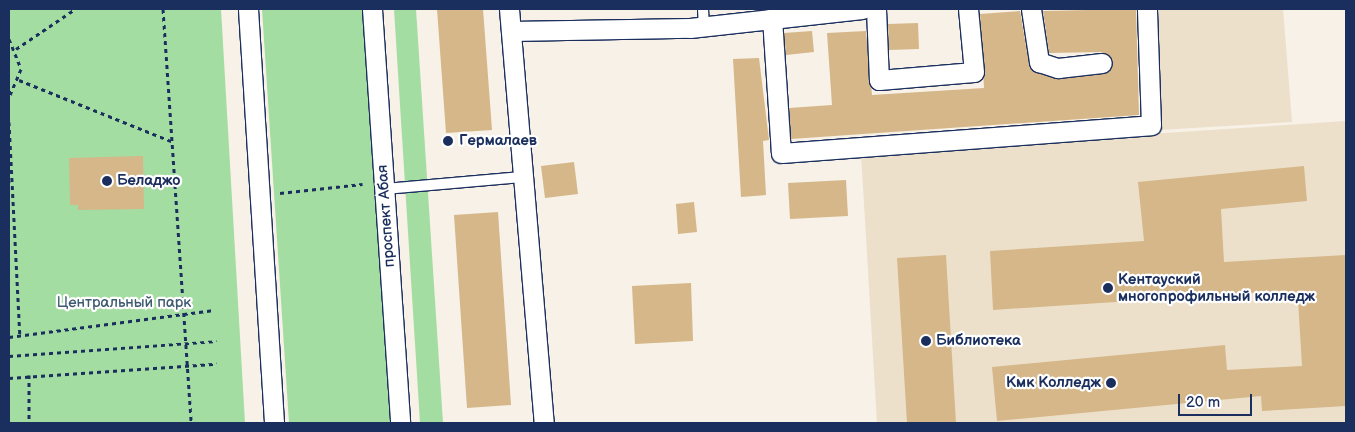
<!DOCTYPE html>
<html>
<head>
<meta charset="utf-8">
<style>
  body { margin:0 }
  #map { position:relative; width:1355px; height:432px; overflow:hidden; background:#f7f1e7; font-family:"Balsamiq Sans",sans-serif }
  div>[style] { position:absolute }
  .built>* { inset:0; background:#ede0cb }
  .green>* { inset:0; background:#a4dda1 }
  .building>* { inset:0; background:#d5b789 }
  .path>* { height:3px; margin-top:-1.5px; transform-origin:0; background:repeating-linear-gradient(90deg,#1b2f5e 0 4px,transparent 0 8px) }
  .roads { filter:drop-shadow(1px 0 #1b2f5e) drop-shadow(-1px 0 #1b2f5e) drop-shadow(0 1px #1b2f5e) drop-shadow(0 -1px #1b2f5e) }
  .lane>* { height:10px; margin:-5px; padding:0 5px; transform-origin:5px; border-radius:5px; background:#fff }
  .street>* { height:19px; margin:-9.5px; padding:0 9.5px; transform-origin:9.5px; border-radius:9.5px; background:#fff }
  .dots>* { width:14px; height:14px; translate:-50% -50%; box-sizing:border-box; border:2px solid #fff; border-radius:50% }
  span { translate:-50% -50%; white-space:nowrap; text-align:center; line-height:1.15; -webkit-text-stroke:4.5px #fff; paint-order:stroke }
  .poi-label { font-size:15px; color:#1b2f5e; font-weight:700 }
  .left { translate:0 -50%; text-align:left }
  .right { translate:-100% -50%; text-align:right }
  .street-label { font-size:15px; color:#1b2f5e }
  .park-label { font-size:15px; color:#3d5a6f }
  .frame { position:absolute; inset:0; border:10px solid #1b2f5e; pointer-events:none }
  .scale { position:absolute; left:1178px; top:394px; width:74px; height:22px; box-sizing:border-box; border:2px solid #1b2f5e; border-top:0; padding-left:6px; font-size:15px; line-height:18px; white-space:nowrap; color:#1b2f5e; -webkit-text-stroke:4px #fff; paint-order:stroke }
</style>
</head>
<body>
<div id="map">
  <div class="built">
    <i style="clip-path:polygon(1153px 9px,1283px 9px,1292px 122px,1160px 130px)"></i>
    <i style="clip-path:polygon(1346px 121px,1346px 423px,877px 423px,861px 153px)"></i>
  </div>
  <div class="green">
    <i style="clip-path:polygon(9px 9px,221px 9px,245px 423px,9px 423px)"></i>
    <i style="clip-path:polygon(262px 9px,372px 9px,399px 423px,289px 423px)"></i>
    <i style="clip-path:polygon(394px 9px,416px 9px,443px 423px,420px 423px)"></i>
  </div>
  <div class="building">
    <i style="clip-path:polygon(437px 9px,483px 9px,492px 130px,446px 133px)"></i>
    <i style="clip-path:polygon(1136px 9px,1139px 115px,791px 139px,789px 108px,832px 105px,827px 33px,866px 31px,872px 95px,984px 88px,980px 14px,1020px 11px,1030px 69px,1059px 79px,1104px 74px,1113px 61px,1101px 52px,1049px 53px,1043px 11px)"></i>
    <i style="clip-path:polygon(918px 23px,919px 49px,889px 50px,888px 24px)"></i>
    <i style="clip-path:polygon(812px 31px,814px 52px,786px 55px,784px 33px)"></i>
    <i style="clip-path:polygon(759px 58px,769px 140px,763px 141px,766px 195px,741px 197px,733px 59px)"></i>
    <i style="clip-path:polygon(143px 156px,144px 209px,78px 210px,78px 205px,70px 205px,69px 158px)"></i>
    <i style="clip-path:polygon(574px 162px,578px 194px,545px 198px,541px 166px)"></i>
    <i style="clip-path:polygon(1304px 166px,1307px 201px,1221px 209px,1224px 262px,1346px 255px,1346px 406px,1262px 411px,1261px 396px,997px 421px,992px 367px,1225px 345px,1227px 370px,1302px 366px,1298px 300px,1255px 302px,1254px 293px,993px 310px,990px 251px,1144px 241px,1138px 182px)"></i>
    <i style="clip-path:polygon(846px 180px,848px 216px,790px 219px,788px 183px)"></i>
    <i style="clip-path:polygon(694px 202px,697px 232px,678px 234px,676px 204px)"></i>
    <i style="clip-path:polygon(498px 212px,511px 405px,467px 408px,454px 215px)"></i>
    <i style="clip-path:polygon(946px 255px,956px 423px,907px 423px,897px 258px)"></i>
    <i style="clip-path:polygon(691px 283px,693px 341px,635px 344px,632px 286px)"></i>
  </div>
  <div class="path">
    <i style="left:163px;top:9px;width:415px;rotate:86.1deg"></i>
    <i style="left:9px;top:39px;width:32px;rotate:68deg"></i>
    <i style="left:21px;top:69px;width:30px;rotate:113deg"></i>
    <i style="left:16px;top:49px;width:71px;rotate:-34.1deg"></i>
    <i style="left:19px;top:80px;width:164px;rotate:21.9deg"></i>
    <i style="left:9px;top:122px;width:215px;rotate:87.1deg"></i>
    <i style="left:280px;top:193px;width:83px;rotate:-6.2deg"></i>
    <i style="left:9px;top:337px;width:207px;rotate:-7.5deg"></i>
    <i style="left:9px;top:356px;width:208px;rotate:-4.1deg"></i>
    <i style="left:29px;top:375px;width:48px;rotate:90deg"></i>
    <i style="left:9px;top:378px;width:208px;rotate:-3.9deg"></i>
  </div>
  <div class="roads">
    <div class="lane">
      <i style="left:703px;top:9px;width:17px;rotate:87deg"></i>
      <i style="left:384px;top:189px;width:139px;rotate:-5deg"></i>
    </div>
    <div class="street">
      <i style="left:248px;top:9px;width:415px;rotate:86.4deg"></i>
      <i style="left:372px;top:9px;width:415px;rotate:86.1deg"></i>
      <i style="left:509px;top:9px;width:415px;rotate:85.2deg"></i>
      <i style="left:876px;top:9px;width:71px;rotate:87.6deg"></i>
      <i style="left:879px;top:80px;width:95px;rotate:-4.8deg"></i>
      <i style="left:974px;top:72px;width:63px;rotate:-95.4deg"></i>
      <i style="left:1031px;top:9px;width:54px;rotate:81.4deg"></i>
      <i style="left:1039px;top:62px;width:20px;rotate:18deg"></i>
      <i style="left:1058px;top:68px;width:44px;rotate:-6.5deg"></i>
      <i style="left:772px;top:18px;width:135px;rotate:86.2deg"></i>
      <i style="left:781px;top:153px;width:371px;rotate:-4.3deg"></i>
      <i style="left:1151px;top:125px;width:116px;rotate:-92deg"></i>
      <i style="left:511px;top:31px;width:179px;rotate:-1deg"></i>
      <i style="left:690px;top:28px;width:173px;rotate:-6.3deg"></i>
    </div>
  </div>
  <div class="dots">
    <i style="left:448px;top:141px;background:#1b2f5e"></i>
    <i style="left:107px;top:181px;background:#1b2f5e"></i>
    <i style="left:1108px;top:288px;background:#1b2f5e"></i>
    <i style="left:926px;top:341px;background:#1b2f5e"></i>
    <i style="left:1111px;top:383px;background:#1b2f5e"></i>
  </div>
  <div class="poi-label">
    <span class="left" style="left:459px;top:141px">Гермалаев</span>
    <span class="left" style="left:117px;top:181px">Беладжо</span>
    <span class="left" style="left:1118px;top:288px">Кентауский<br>многопрофильный колледж</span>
    <span class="left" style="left:936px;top:341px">Библиотека</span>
    <span class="right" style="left:1101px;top:383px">Кмк Колледж</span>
  </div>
  <div class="street-label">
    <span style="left:386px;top:216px;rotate:-94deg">проспект Абая</span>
  </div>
  <div class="park-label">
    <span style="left:124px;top:303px">Центральный парк</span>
  </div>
  <div class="frame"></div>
  <div class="scale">20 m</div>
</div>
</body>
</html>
